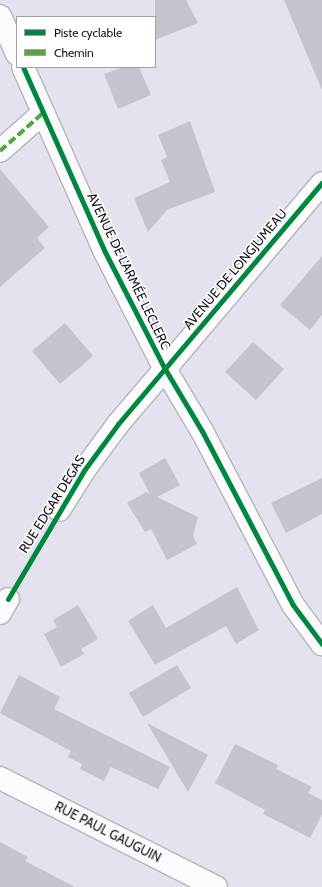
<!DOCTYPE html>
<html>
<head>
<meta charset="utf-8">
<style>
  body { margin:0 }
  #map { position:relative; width:322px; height:887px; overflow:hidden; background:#e4e2ef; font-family:Cabin,sans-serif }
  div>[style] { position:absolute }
  .building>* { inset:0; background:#c5c4ce }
  .roads { filter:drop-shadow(1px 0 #b5b4be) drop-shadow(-1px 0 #b5b4be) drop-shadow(0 1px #b5b4be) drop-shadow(0 -1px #b5b4be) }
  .minor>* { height:22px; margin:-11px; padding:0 11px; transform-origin:11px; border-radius:11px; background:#fbfbfd }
  .tertiary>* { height:22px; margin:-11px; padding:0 11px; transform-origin:11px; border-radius:11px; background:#fbfbfd }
  .quiet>* { height:4px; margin-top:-2px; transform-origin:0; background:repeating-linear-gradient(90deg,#51a842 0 8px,transparent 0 12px) }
  .cycleway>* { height:5px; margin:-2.5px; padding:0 2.5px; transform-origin:2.5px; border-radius:2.5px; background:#00873e }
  span { translate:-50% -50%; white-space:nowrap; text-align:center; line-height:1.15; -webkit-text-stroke:3px #fff; paint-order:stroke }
  .street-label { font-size:13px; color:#14131a }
  .legend { position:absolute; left:16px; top:16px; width:140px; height:52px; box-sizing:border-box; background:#fff; border:1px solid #a1a1a3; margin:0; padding:5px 7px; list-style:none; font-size:12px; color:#14131a }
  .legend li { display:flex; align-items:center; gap:8px; height:20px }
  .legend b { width:20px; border:1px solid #a1a1a3 }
</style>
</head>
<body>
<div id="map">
  <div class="building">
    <i style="clip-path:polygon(155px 0,186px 0,198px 23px,155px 40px)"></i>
    <i style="clip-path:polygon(284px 0,322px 0,322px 90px)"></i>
    <i style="clip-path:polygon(123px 67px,139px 67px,151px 95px,118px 109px,104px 74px)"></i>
    <i style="clip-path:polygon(190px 121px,215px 192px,167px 210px,148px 232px,134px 198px,170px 182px,161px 160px,167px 157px,158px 135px)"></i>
    <i style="clip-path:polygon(0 169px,49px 227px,37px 238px,45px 248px,0 287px)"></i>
    <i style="clip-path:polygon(322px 256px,322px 315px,310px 330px,280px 305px)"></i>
    <i style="clip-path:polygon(65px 323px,93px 356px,60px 384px,32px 351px)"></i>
    <i style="clip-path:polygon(253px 342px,284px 369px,256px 400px,225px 372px)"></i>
    <i style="clip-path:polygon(165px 458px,180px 485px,157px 497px,198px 517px,193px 536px,197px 544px,167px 560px,151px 529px,145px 532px,127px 503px,146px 492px,150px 494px,139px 473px)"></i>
    <i style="clip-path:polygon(322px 478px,322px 514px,286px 533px,271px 503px)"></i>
    <i style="clip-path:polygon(237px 587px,259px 630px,236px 644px,226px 626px,155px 665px,128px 621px,153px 605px,166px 628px)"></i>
    <i style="clip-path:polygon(78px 605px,98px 639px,81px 649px,84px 654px,61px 667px,44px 634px,57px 627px,53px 620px)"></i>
    <i style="clip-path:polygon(177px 665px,191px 688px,143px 717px,129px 693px)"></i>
    <i style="clip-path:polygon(19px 675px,60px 697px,54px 709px,170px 767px,158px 789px,111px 767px,104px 781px,80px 769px,82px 764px,68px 757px,71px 751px,0 713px)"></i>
    <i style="clip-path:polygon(147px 723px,208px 755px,188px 792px)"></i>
    <i style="clip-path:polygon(235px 744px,278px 765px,276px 769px,312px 787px,308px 793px,322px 800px,322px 815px,310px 838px,263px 814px,265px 810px,215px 783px)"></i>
    <i style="clip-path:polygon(0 842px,28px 857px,25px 861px,75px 887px,0 887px)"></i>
  </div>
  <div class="roads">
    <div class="minor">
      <i style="left:0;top:151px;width:57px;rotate:-41.5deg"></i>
      <i style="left:59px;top:510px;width:49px;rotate:-57.6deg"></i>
      <i style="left:85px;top:469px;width:56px;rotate:-53.7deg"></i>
      <i style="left:118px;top:424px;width:72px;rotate:-49.5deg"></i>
      <i style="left:0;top:613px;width:16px;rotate:-60deg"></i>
      <i style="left:0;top:778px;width:242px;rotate:26.8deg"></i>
    </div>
    <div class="tertiary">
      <i style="left:0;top:16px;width:42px;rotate:65.9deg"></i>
      <i style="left:23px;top:67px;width:202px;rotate:66.1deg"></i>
      <i style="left:105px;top:252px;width:131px;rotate:62.9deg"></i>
      <i style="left:165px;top:369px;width:72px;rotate:59.2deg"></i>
      <i style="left:202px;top:431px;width:196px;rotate:62.4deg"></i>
      <i style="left:293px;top:605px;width:49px;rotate:53.4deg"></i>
      <i style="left:165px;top:369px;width:243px;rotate:-49.8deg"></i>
    </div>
  </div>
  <div class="quiet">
    <i style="left:0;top:151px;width:57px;rotate:-41.5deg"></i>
  </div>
  <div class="cycleway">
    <i style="left:23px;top:67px;width:202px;rotate:66.1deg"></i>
    <i style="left:105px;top:252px;width:131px;rotate:62.9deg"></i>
    <i style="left:165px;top:369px;width:72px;rotate:59.2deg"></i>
    <i style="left:202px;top:431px;width:196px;rotate:62.4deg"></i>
    <i style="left:293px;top:605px;width:49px;rotate:53.4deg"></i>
    <i style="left:8px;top:599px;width:151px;rotate:-59.4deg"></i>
    <i style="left:85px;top:469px;width:56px;rotate:-53.7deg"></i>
    <i style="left:118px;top:424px;width:316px;rotate:-49.8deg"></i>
  </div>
  <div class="street-label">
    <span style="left:235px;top:269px;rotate:-50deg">AVENUE DE LONGJUMEAU</span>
    <span style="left:129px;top:271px;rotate:64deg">AVENUE DE L'ARMÉE LECLERC</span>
    <span style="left:52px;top:504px;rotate:-58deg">RUE EDGAR DEGAS</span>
    <span style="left:108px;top:832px;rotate:27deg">RUE PAUL GAUGUIN</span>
  </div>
  <ul class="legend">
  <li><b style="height:5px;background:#00873e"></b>Piste cyclable</li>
  <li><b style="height:5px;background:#51a842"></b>Chemin</li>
  </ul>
</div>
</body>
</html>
